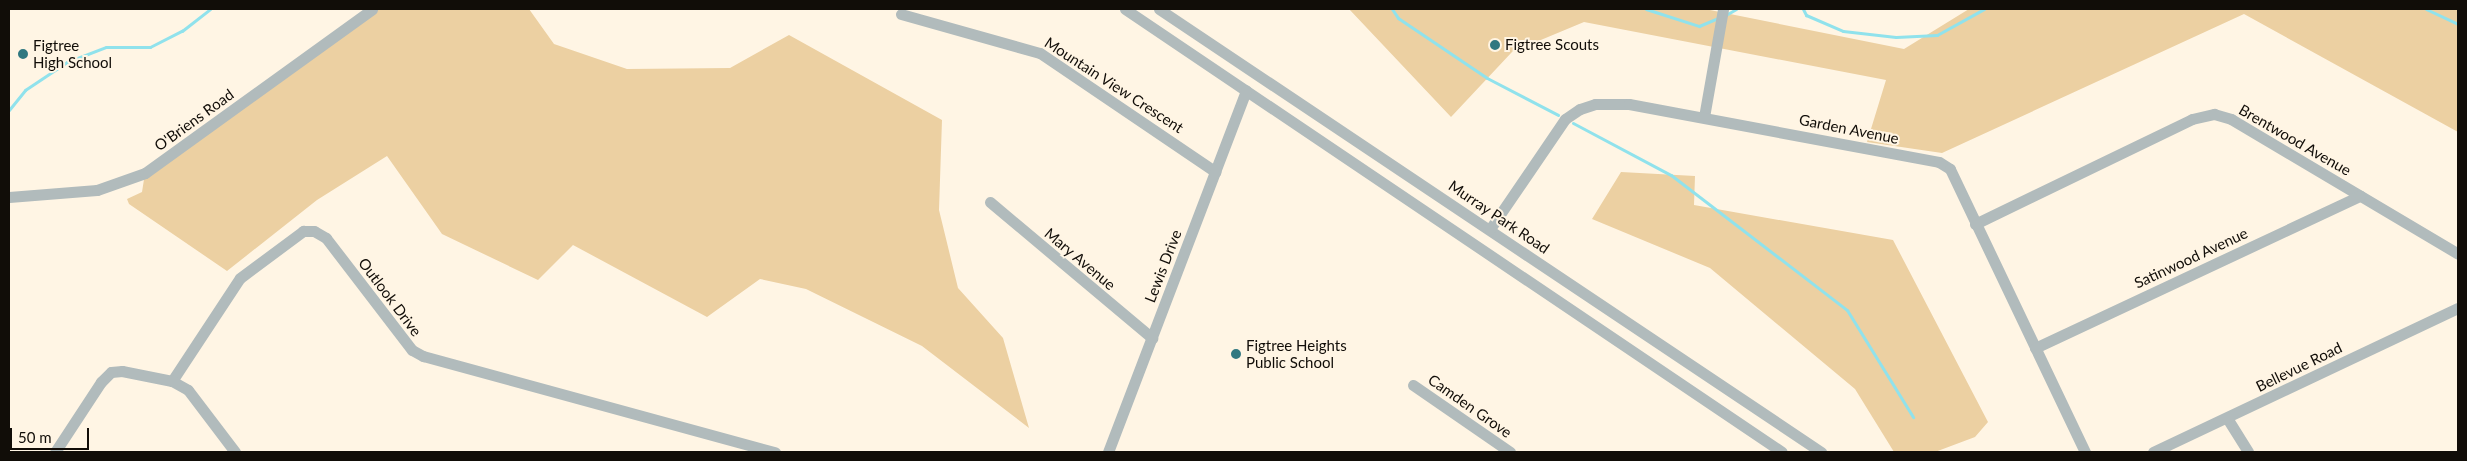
<!DOCTYPE html>
<html>
<head>
<meta charset="utf-8">
<style>
  body { margin:0 }
  #map { position:relative; width:2467px; height:461px; overflow:hidden; background:#fff5e4; font-family:Lato,sans-serif }
  div>[style] { position:absolute }
  .green>* { inset:0; background:#ecd0a2 }
  .stream>* { height:3px; margin:-1.5px; padding:0 1.5px; transform-origin:1.5px; border-radius:1.5px; background:#90e2ec }
  .minor>* { height:11px; margin:-5.5px; padding:0 5.5px; transform-origin:5.5px; border-radius:5.5px; background:#b1bbbc }
  .dots>* { width:14px; height:14px; translate:-50% -50%; box-sizing:border-box; border:2px solid #fff5e4; border-radius:50% }
  span { translate:-50% -50%; white-space:nowrap; text-align:center; line-height:1.15; -webkit-text-stroke:4px #fff5e4; paint-order:stroke }
  .poi-label { font-size:15px; color:#110d08 }
  .left { translate:0 -50%; text-align:left }
  .street-label { font-size:15px; color:#110d08 }
  .frame { position:absolute; inset:0; border:10px solid #110d08; pointer-events:none }
  .scale { position:absolute; left:10px; top:428px; width:79px; height:22px; box-sizing:border-box; border:2px solid #110d08; border-top:0; padding-left:6px; font-size:15px; line-height:18px; white-space:nowrap; color:#110d08; -webkit-text-stroke:4px #fff5e4; paint-order:stroke }
</style>
</head>
<body>
<div id="map">
  <div class="green">
    <i style="clip-path:polygon(372px 9px,529px 9px,554px 44px,627px 69px,730px 68px,789px 35px,942px 120px,939px 210px,958px 288px,1003px 338px,1029px 428px,922px 346px,806px 289px,760px 279px,707px 317px,573px 245px,538px 280px,442px 234px,387px 156px,317px 200px,227px 271px,129px 204px,127px 199px,142px 192px,145px 173px)"></i>
    <i style="clip-path:polygon(1349px 9px,1705px 9px,1904px 49px,1969px 9px,2458px 9px,2458px 132px,2244px 14px,1942px 153px,1867px 142px,1886px 80px,1584px 22px,1512px 52px,1451px 117px)"></i>
    <i style="clip-path:polygon(1621px 172px,1695px 176px,1694px 205px,1893px 240px,1988px 422px,1975px 437px,1935px 452px,1894px 452px,1855px 389px,1710px 268px,1592px 219px)"></i>
  </div>
  <div class="stream">
    <i style="left:1392px;top:9px;width:11px;rotate:56deg"></i>
    <i style="left:1398px;top:18px;width:107px;rotate:34deg"></i>
    <i style="left:1487px;top:78px;width:80px;rotate:27.5deg"></i>
    <i style="left:1646px;top:9px;width:56px;rotate:17.8deg"></i>
    <i style="left:1699px;top:26px;width:21px;rotate:-23deg"></i>
    <i style="left:1803px;top:9px;width:7px;rotate:63deg"></i>
    <i style="left:1806px;top:15px;width:40px;rotate:23.4deg"></i>
    <i style="left:1843px;top:31px;width:53px;rotate:6.5deg"></i>
    <i style="left:1896px;top:37px;width:41px;rotate:-2.8deg"></i>
    <i style="left:1937px;top:35px;width:54px;rotate:-29deg"></i>
    <i style="left:2426px;top:9px;width:35px;rotate:25deg"></i>
    <i style="left:1724px;top:16px;width:14px;rotate:-30deg"></i>
    <i style="left:9px;top:110px;width:26px;rotate:-51deg"></i>
    <i style="left:25px;top:90px;width:50px;rotate:-33.7deg"></i>
    <i style="left:67px;top:62px;width:42px;rotate:-21deg"></i>
    <i style="left:106px;top:47px;width:44px"></i>
    <i style="left:150px;top:47px;width:36px;rotate:-27deg"></i>
    <i style="left:182px;top:31px;width:36px;rotate:-38deg"></i>
    <i style="left:1573px;top:123px;width:111px;rotate:28deg"></i>
    <i style="left:1671px;top:175px;width:222px;rotate:37.5deg"></i>
    <i style="left:1847px;top:310px;width:126px;rotate:58.3deg"></i>
  </div>
  <div class="minor">
    <i style="left:1125px;top:9px;width:792px;rotate:33.99deg"></i>
    <i style="left:1159px;top:9px;width:797px;rotate:33.79deg"></i>
    <i style="left:901px;top:14px;width:144px;rotate:15.7deg"></i>
    <i style="left:1040px;top:53px;width:212px;rotate:34.1deg"></i>
    <i style="left:1704px;top:117px;width:110px;rotate:-80deg"></i>
    <i style="left:9px;top:197px;width:88px;rotate:-4.5deg"></i>
    <i style="left:97px;top:190px;width:51px;rotate:-19.5deg"></i>
    <i style="left:145px;top:173px;width:280px;rotate:-35.8deg"></i>
    <i style="left:990px;top:202px;width:212px;rotate:40deg"></i>
    <i style="left:1975px;top:224px;width:241px;rotate:-25.8deg"></i>
    <i style="left:2192px;top:119px;width:23px;rotate:-13deg"></i>
    <i style="left:2214px;top:114px;width:18px;rotate:16deg"></i>
    <i style="left:2231px;top:119px;width:264px;rotate:30.7deg"></i>
    <i style="left:1490px;top:229px;width:133px;rotate:-55.7deg"></i>
    <i style="left:1565px;top:119px;width:18px;rotate:-34deg"></i>
    <i style="left:1580px;top:109px;width:16px;rotate:-18deg"></i>
    <i style="left:1595px;top:104px;width:34px"></i>
    <i style="left:1629px;top:104px;width:315px;rotate:10.6deg"></i>
    <i style="left:1939px;top:162px;width:13px;rotate:32deg"></i>
    <i style="left:1950px;top:169px;width:314px;rotate:64.5deg"></i>
    <i style="left:2035px;top:348px;width:359px;rotate:-25.1deg"></i>
    <i style="left:172px;top:381px;width:123px;rotate:-56.6deg"></i>
    <i style="left:240px;top:278px;width:79px;rotate:-36.7deg"></i>
    <i style="left:303px;top:231px;width:11px"></i>
    <i style="left:314px;top:231px;width:14px;rotate:30deg"></i>
    <i style="left:326px;top:238px;width:141px;rotate:52.5deg"></i>
    <i style="left:412px;top:350px;width:13px;rotate:29deg"></i>
    <i style="left:423px;top:356px;width:365px;rotate:15.3deg"></i>
    <i style="left:1413px;top:385px;width:118px;rotate:34.6deg"></i>
    <i style="left:2227px;top:418px;width:40px;rotate:58deg"></i>
    <i style="left:55px;top:452px;width:84px;rotate:-56.7deg"></i>
    <i style="left:101px;top:382px;width:14px;rotate:-45deg"></i>
    <i style="left:111px;top:372px;width:11px;rotate:-5deg"></i>
    <i style="left:122px;top:371px;width:51px;rotate:11.3deg"></i>
    <i style="left:172px;top:381px;width:18px;rotate:29deg"></i>
    <i style="left:188px;top:390px;width:78px;rotate:52.8deg"></i>
    <i style="left:1108px;top:452px;width:387px;rotate:-69.1deg"></i>
    <i style="left:2153px;top:452px;width:337px;rotate:-25.3deg"></i>
  </div>
  <div class="dots">
    <i style="left:1495px;top:45px;background:#307880"></i>
    <i style="left:23px;top:54px;background:#307880"></i>
    <i style="left:1236px;top:354px;background:#307880"></i>
  </div>
  <div class="poi-label">
    <span class="left" style="left:33px;top:54px">Figtree<br>High School</span>
    <span class="left" style="left:1505px;top:45px">Figtree Scouts</span>
    <span class="left" style="left:1246px;top:354px">Figtree Heights<br>Public School</span>
  </div>
  <div class="street-label">
    <span style="left:1114px;top:85px;rotate:33deg">Mountain View Crescent</span>
    <span style="left:194px;top:120px;rotate:-36deg">O'Briens Road</span>
    <span style="left:1849px;top:129px;rotate:11deg">Garden Avenue</span>
    <span style="left:2295px;top:140px;rotate:30deg">Brentwood Avenue</span>
    <span style="left:1499px;top:217px;rotate:34deg">Murray Park Road</span>
    <span style="left:2191px;top:258px;rotate:-25deg">Satinwood Avenue</span>
    <span style="left:1080px;top:259px;rotate:40deg">Mary Avenue</span>
    <span style="left:1163px;top:266px;rotate:-69deg">Lewis Drive</span>
    <span style="left:390px;top:297px;rotate:53deg">Outlook Drive</span>
    <span style="left:2299px;top:367px;rotate:-26deg">Bellevue Road</span>
    <span style="left:1470px;top:406px;rotate:35deg">Camden Grove</span>
  </div>
  <div class="frame"></div>
  <div class="scale">50 m</div>
</div>
</body>
</html>
